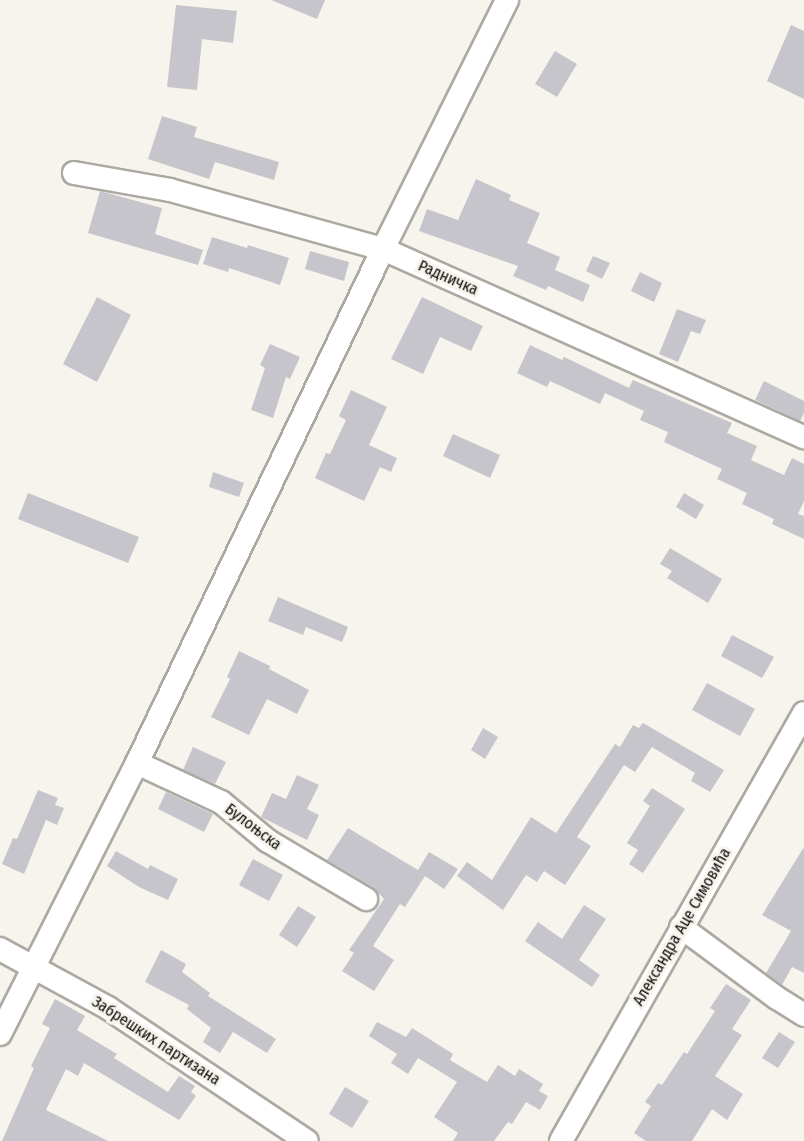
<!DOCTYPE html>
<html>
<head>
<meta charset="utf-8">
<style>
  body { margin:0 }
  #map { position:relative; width:804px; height:1141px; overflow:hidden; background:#f6f4ec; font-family:"Fira Sans Condensed",sans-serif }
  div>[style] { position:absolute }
  .building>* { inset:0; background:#c7c5cc }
  .roads { filter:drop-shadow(2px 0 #aca9a2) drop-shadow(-2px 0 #aca9a2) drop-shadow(0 2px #aca9a2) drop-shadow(0 -2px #aca9a2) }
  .minor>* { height:22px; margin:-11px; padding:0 11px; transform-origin:11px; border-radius:11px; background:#fff }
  span { translate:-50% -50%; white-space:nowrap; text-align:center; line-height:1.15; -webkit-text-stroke:6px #f6f4ec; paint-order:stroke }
  .street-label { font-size:16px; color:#0e0e0b }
</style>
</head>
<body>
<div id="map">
  <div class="building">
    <i style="clip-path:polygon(271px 0,325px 0,317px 19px)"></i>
    <i style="clip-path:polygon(176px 5px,237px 11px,233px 43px,202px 39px,197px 90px,167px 87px)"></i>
    <i style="clip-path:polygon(791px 25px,804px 31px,804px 99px,767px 81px)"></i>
    <i style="clip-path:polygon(555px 51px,577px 64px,557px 97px,535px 84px)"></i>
    <i style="clip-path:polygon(162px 116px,197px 127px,194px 137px,279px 162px,274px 180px,215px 162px,209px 179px,148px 159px)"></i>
    <i style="clip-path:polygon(476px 179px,511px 195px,509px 200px,540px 213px,527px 243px,560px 257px,555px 270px,590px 285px,583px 302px,548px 286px,546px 290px,513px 276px,518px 266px,419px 231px,427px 209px,458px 220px)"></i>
    <i style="clip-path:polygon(100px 191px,162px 208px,155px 234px,203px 250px,198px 265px,88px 233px)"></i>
    <i style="clip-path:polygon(212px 237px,247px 248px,248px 245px,289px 258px,280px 285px,229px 268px,228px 272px,203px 264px)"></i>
    <i style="clip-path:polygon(310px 251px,349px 262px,344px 281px,305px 269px)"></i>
    <i style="clip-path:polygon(593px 256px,610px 263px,602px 279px,586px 271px)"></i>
    <i style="clip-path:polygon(640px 272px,662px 283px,654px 302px,631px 291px)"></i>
    <i style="clip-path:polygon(97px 297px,131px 315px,97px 382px,63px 364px)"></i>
    <i style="clip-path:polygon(422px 297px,483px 326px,471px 351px,440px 337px,423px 374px,391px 359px)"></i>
    <i style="clip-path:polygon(677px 309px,706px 320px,700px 334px,691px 331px,678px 362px,659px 354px)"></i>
    <i style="clip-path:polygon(270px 344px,300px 357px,290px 379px,286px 377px,273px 418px,251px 410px,265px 368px,260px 365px)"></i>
    <i style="clip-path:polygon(530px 345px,562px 360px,564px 357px,629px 388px,633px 380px,732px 423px,727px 433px,757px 446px,751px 460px,784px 475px,792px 458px,804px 464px,804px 501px,798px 514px,804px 516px,804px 539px,772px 524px,774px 519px,742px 504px,747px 493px,717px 479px,722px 469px,664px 442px,668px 432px,640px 420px,644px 411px,605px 393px,600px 404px,550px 381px,547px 387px,517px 373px)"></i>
    <i style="clip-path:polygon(764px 381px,804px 401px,804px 413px,800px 421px,755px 400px)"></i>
    <i style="clip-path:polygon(351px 390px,387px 407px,369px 445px,397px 458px,391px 472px,380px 467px,364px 501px,315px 478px,326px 453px,330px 454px,346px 420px,339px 416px)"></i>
    <i style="clip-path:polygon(453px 434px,500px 455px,490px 478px,443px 456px)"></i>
    <i style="clip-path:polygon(213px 472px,244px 483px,239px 497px,209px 487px)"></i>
    <i style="clip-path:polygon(28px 493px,139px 537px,128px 563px,18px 519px)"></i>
    <i style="clip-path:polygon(684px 493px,704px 505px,696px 519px,676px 507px)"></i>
    <i style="clip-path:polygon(670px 548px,722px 579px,708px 603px,667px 578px,672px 571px,660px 564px)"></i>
    <i style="clip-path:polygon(278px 597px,348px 627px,342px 642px,306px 627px,303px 635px,268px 621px)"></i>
    <i style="clip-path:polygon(732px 635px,774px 657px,762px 678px,721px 656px)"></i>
    <i style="clip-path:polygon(239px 651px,270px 666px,269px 669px,309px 690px,297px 714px,267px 699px,249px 735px,211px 717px,230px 679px,227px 677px)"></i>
    <i style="clip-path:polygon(707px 683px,755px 709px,740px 736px,692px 710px)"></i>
    <i style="clip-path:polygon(643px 723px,724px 770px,710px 792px,691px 781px,695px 773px,652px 747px,635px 772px,624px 765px,577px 837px,591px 846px,565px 885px,544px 871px,537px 882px,526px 875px,503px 910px,457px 876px,467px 862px,492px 880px,531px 817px,556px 833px,615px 744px,620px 747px,633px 725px,639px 728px)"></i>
    <i style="clip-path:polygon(483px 728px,498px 737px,485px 759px,471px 750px)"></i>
    <i style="clip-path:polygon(193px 747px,226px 762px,215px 784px,183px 770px)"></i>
    <i style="clip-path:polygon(297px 775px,319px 785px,307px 809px,319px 815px,307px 840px,261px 817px,272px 793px,286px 799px)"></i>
    <i style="clip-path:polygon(652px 788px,685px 809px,643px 873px,629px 864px,638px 850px,627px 843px,650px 806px,643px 801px)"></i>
    <i style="clip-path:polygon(38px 790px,58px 798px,55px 805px,64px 808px,57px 825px,46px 820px,24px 874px,2px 864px,13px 838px,17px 839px)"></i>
    <i style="clip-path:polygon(166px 792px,213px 814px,204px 832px,158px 809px)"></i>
    <i style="clip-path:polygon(348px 828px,418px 870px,429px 852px,458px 869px,444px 889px,425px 876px,405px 907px,400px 904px,373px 946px,394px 960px,374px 991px,342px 971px,354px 953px,349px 950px,384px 899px,373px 887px,327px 860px)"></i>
    <i style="clip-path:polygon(804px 847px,804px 973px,792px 967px,782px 985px,766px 973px,791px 931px,762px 915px)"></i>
    <i style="clip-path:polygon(116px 851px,148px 869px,150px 865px,178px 879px,168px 900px,139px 887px,107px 866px)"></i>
    <i style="clip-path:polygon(253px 859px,283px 875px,269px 901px,239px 885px)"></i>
    <i style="clip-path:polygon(584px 905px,606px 919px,579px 960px,600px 975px,592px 987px,525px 941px,538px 922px,562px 939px)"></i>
    <i style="clip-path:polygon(298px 906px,316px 917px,297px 947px,279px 935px)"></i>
    <i style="clip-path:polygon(161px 950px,186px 964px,182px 972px,210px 993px,208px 996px,276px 1039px,267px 1053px,233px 1032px,220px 1053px,203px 1042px,211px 1028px,187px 1009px,189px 1005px,145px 982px)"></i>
    <i style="clip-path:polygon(726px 984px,751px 1000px,732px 1029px,742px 1035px,715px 1076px,743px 1094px,727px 1120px,712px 1109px,692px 1141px,646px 1141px,634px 1133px,651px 1106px,645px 1102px,658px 1083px,662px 1085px,684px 1052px,687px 1054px,715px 1011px,710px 1008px)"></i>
    <i style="clip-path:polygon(55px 999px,85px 1016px,77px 1030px,117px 1054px,114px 1058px,168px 1092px,179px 1076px,195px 1086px,191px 1092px,196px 1096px,179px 1120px,84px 1063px,78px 1076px,66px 1069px,46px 1110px,108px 1141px,2px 1141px,34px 1068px,31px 1066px,50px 1028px,42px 1024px)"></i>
    <i style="clip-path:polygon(377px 1022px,406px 1037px,412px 1028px,453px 1054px,450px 1060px,487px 1082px,498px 1065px,515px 1076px,519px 1069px,543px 1084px,539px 1091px,548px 1096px,540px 1110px,526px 1102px,512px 1124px,508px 1122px,494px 1141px,453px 1141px,458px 1133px,434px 1117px,457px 1082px,418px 1058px,408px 1074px,391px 1063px,397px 1054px,369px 1036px)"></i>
    <i style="clip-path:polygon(779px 1032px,795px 1042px,778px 1068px,762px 1058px)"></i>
    <i style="clip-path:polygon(345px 1087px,369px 1101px,352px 1128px,329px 1114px)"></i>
  </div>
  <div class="roads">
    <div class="minor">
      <i style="left:74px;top:173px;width:97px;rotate:10deg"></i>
      <i style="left:170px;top:190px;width:221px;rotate:15.5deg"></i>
      <i style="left:383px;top:249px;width:461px;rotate:24.1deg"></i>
      <i style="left:137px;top:763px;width:93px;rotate:24.9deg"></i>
      <i style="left:221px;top:802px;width:61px;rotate:39.7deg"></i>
      <i style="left:268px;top:841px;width:114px;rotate:30.6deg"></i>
      <i style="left:681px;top:927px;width:119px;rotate:36.5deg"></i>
      <i style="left:777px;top:998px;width:32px;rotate:32deg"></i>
      <i style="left:0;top:949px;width:123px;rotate:28.6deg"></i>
      <i style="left:108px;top:1008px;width:239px;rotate:33.8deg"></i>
      <i style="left:0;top:1034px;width:304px;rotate:-63.2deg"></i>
      <i style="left:137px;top:763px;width:570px;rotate:-64.42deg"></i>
      <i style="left:383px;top:249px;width:278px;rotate:-63.5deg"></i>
      <i style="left:561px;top:1141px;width:492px;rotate:-60.4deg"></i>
    </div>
  </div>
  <div class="street-label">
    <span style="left:448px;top:278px;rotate:24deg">Радничка</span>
    <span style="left:253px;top:827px;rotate:37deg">Булоњска</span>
    <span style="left:682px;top:927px;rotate:-60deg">Александра Аце Симовића</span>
    <span style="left:156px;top:1041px;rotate:33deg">Забрешких партизана</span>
  </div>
</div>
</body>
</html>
